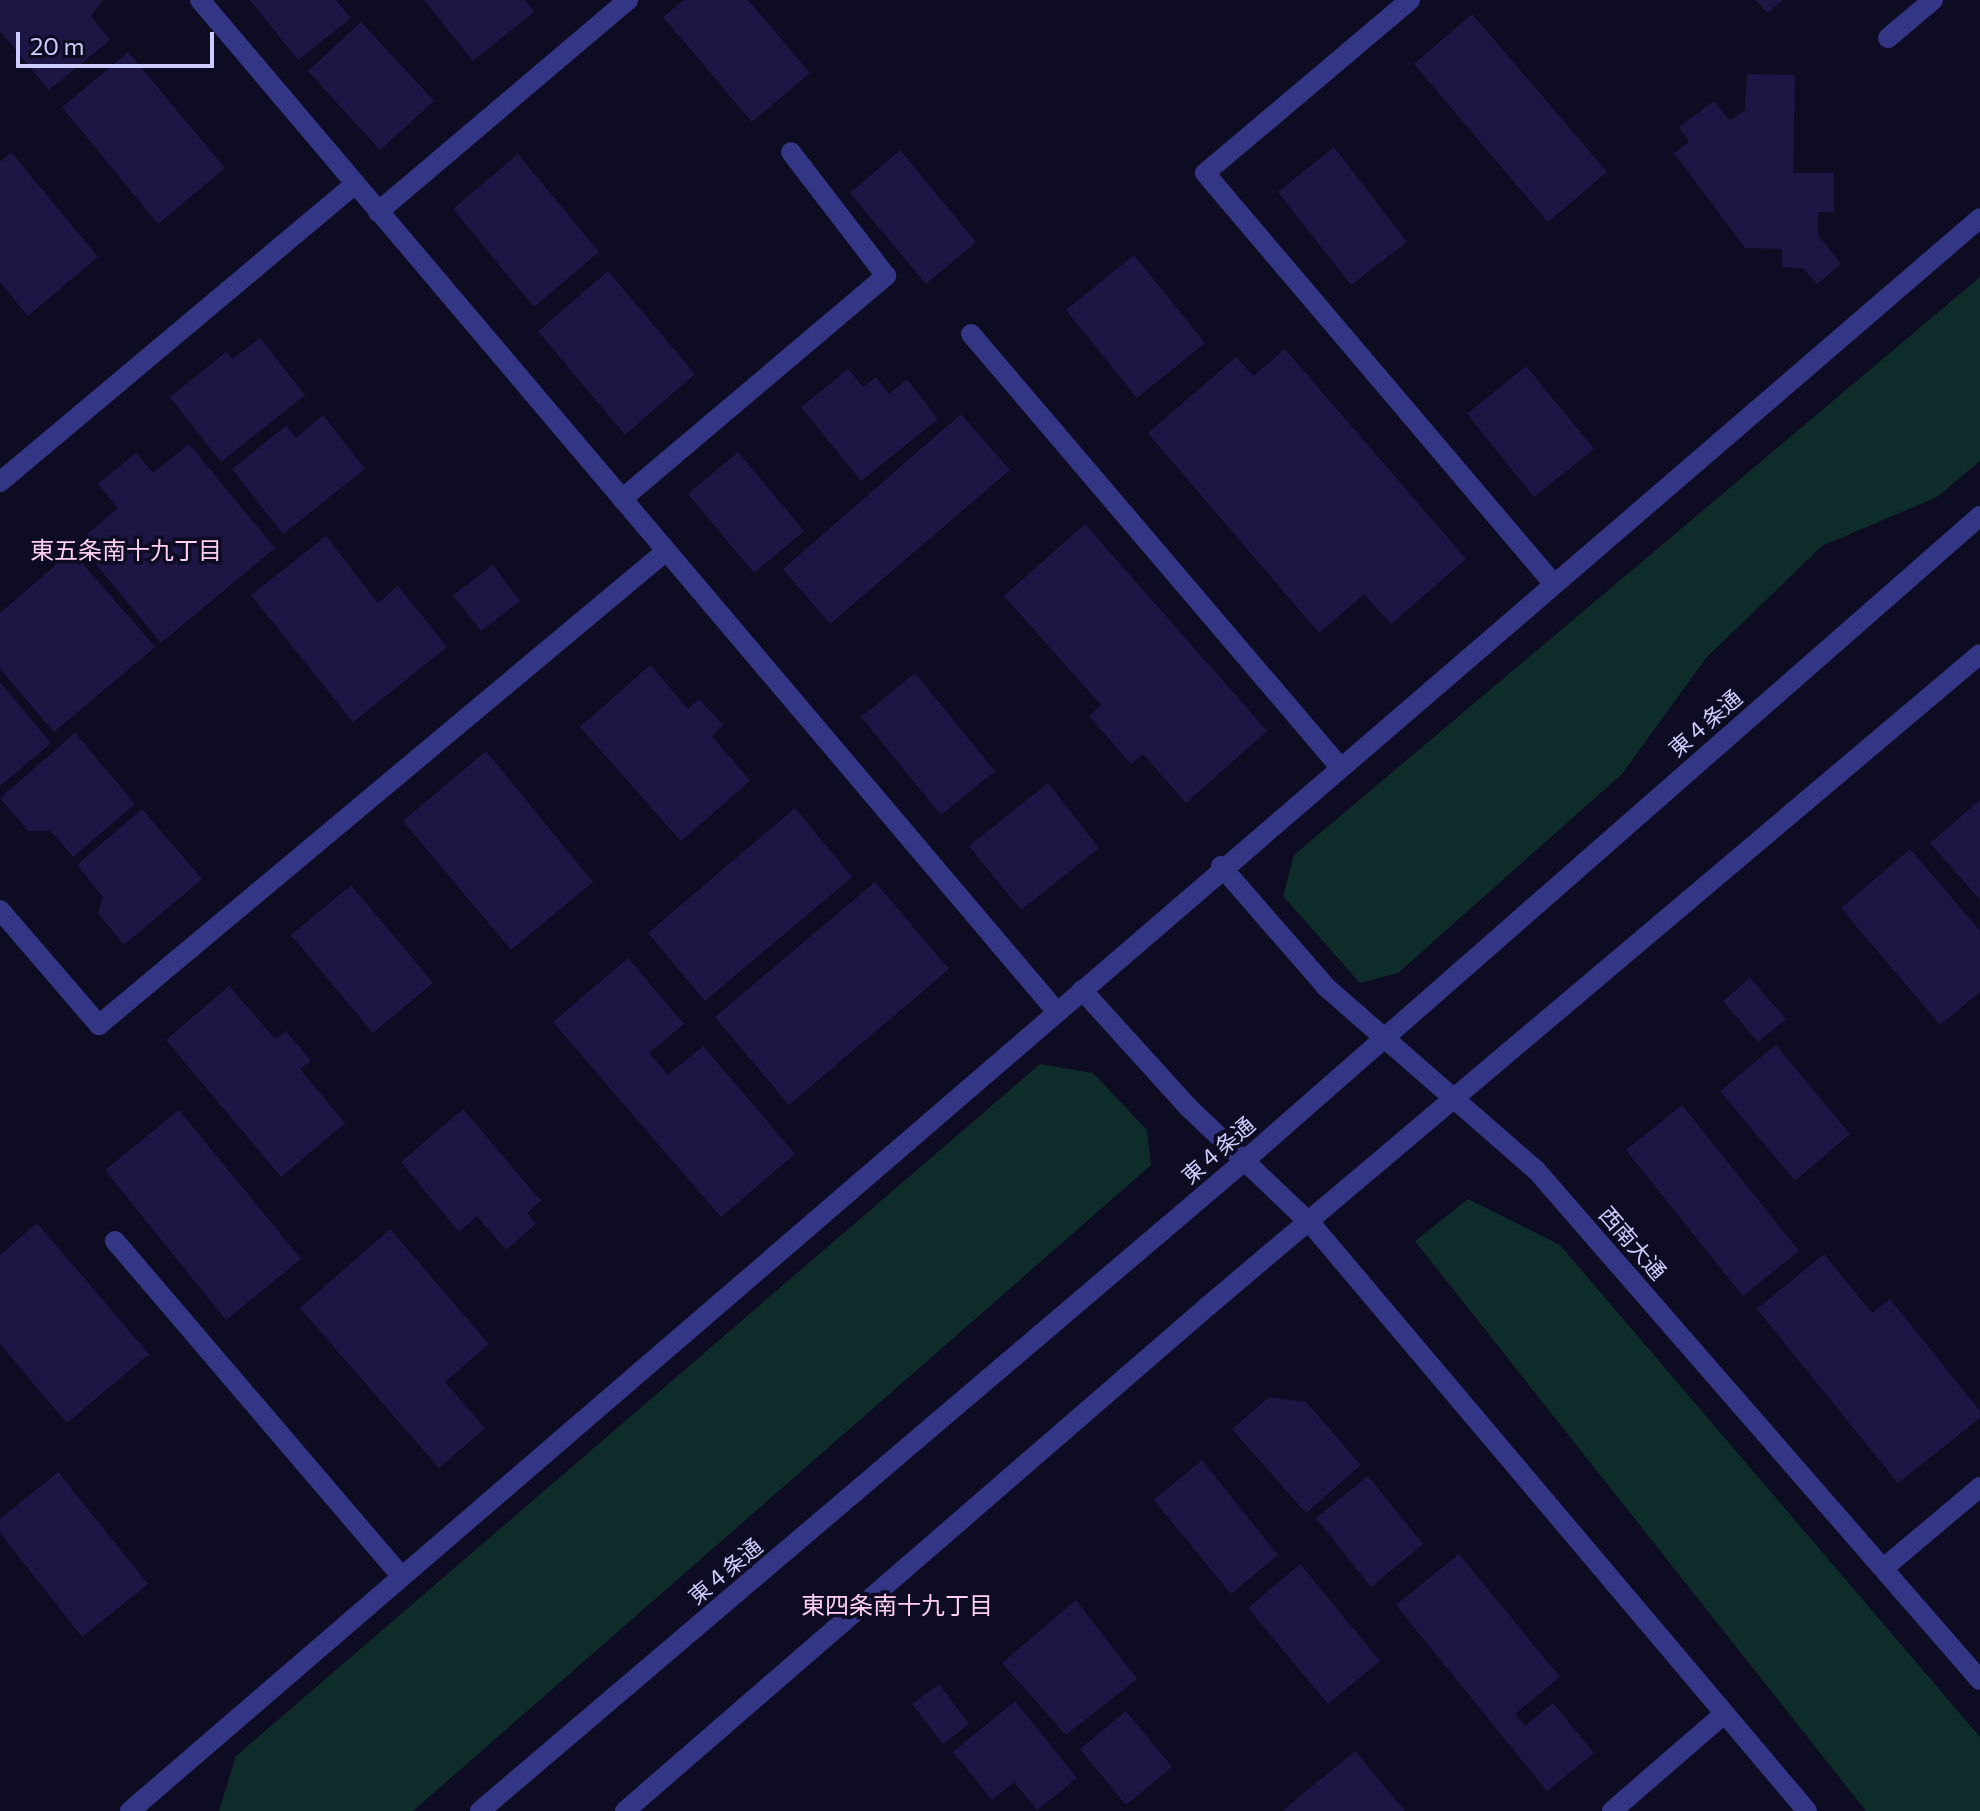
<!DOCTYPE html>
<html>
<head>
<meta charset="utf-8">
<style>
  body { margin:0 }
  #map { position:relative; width:1980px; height:1811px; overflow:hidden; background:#0e0c22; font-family:Commissioner,"Noto Sans JP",sans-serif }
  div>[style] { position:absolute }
  .green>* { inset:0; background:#0e2c29 }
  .building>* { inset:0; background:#1d1644 }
  .minor>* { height:20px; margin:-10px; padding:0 10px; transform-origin:10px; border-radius:10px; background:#333585 }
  span { translate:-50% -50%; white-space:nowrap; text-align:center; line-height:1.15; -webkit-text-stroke:7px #0e0c22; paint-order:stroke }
  .street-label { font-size:22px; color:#cfcdff }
  .neighbourhood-label { font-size:24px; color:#ffcff0 }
  .scale { position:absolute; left:16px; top:32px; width:198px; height:36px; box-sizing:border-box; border:4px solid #cfcdff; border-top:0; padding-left:10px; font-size:24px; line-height:28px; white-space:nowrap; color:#cfcdff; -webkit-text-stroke:6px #0e0c22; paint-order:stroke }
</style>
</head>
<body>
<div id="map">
  <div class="green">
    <i style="clip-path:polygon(1980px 277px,1980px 461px,1937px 497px,1822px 546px,1706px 658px,1622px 774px,1398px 973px,1360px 983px,1283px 896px,1294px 855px)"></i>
    <i style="clip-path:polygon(1040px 1064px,1093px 1073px,1147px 1130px,1151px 1165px,413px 1811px,219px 1811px,236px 1756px)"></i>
    <i style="clip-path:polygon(1468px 1199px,1560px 1245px,1980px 1737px,1980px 1811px,1866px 1811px,1415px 1241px)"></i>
  </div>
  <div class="building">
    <i style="clip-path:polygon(0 0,103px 0,91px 16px,110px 40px,49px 90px,0 31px)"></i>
    <i style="clip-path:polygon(250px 0,336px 0,351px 18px,298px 60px)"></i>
    <i style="clip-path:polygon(424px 0,525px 0,534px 12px,473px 61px)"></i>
    <i style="clip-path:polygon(684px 0,748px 0,810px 73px,752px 122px,663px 17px)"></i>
    <i style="clip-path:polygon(1756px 0,1783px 0,1767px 13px)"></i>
    <i style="clip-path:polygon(1472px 14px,1607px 172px,1548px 222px,1414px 64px)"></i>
    <i style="clip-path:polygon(361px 22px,434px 101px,380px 150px,308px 71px)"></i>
    <i style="clip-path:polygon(128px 52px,225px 168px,158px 224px,62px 107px)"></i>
    <i style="clip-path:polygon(1747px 74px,1795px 75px,1793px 173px,1834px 173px,1834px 212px,1818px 212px,1818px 235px,1841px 264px,1817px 284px,1803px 268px,1782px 267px,1782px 249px,1745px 248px,1674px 153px,1689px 142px,1679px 127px,1714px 101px,1730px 121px,1745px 110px)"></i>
    <i style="clip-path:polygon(1334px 147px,1407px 242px,1351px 285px,1278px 192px)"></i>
    <i style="clip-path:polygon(900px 150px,976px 242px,926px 284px,850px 193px)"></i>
    <i style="clip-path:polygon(11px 152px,98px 257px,28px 316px,0 282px,0 162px)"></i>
    <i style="clip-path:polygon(518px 154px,599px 252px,534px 307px,453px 209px)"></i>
    <i style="clip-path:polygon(1134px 255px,1205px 343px,1137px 398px,1066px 310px)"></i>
    <i style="clip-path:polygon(608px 271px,695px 374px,625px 435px,538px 331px)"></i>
    <i style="clip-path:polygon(260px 338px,305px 395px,221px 462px,170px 397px,226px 352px,233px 359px)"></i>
    <i style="clip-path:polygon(1285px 349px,1466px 559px,1391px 624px,1364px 594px,1319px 633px,1148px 433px,1236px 357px,1253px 376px)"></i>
    <i style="clip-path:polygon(1526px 366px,1594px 449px,1534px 497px,1467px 414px)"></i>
    <i style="clip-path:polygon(848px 369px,863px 387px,876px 377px,889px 394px,907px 379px,938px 419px,861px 481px,801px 407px)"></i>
    <i style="clip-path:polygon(961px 414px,1010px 470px,830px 624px,783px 569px)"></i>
    <i style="clip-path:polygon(323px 415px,365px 469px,283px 534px,232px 469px,286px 426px,296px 438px)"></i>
    <i style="clip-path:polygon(189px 444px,275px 548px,161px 643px,78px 542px,118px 508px,98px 484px,136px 453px,153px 473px)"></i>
    <i style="clip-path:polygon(738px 452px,804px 531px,754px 573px,688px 494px)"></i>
    <i style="clip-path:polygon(1085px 524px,1267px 731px,1186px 803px,1143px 754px,1131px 764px,1089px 716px,1101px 705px,1004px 596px)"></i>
    <i style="clip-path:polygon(326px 536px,378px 603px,398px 586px,447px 647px,353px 722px,251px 595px)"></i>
    <i style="clip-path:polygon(72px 551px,155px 647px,54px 732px,0 669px,0 613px)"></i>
    <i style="clip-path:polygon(493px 565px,520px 601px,481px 631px,453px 595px)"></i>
    <i style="clip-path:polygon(650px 665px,688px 709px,699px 699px,723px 725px,712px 736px,750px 781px,681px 841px,580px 727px)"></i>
    <i style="clip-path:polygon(915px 673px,995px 771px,941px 815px,861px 717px)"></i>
    <i style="clip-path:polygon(0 682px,51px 743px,0 786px)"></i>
    <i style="clip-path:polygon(75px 733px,135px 804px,73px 857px,51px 831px,28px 831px,0 798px)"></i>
    <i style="clip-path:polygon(486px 751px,593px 882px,511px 950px,403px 821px)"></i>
    <i style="clip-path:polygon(1048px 783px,1099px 848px,1021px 910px,969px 846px)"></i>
    <i style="clip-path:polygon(1980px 800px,1980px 900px,1930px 843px)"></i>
    <i style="clip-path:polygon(795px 808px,852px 877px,705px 1001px,648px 933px)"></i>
    <i style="clip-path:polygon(142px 809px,202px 879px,124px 945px,98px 913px,103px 897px,77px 865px)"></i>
    <i style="clip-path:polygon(1910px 849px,1980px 931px,1980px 992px,1940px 1025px,1841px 908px)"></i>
    <i style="clip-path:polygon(875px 882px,949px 969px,789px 1105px,715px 1017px)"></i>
    <i style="clip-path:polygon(351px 885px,433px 983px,373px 1033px,291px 935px)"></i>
    <i style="clip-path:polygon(628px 958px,684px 1024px,649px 1053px,668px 1075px,703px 1046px,795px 1154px,721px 1217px,553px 1022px)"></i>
    <i style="clip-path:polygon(1750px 978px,1786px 1019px,1758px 1042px,1723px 1001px)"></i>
    <i style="clip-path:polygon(229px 986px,275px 1039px,286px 1031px,311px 1061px,300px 1069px,345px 1123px,281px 1177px,166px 1040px)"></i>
    <i style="clip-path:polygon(1776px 1045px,1850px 1134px,1795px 1181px,1720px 1091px)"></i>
    <i style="clip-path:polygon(1682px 1105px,1799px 1251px,1743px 1296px,1626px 1150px)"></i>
    <i style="clip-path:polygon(463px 1109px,541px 1201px,527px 1213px,536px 1224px,506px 1250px,477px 1216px,459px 1232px,401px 1162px)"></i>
    <i style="clip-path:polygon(179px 1110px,301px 1259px,226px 1320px,105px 1170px)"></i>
    <i style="clip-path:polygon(37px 1223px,149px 1354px,67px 1423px,0 1344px,0 1255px)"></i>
    <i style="clip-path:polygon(390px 1229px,489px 1344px,445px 1382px,485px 1428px,439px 1468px,300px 1308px)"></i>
    <i style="clip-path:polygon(1824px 1254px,1872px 1313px,1890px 1299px,1980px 1411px,1980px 1418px,1898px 1483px,1757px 1309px)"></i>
    <i style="clip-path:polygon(1269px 1397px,1306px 1402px,1361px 1465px,1306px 1513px,1232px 1429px)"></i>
    <i style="clip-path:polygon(1202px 1460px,1278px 1555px,1231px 1594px,1154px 1500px)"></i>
    <i style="clip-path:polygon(58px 1472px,148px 1584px,82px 1637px,0 1533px,0 1519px)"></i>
    <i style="clip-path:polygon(1368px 1476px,1423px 1544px,1371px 1587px,1316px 1518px)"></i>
    <i style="clip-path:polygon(1459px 1554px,1560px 1677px,1515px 1714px,1525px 1726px,1553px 1703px,1594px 1753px,1547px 1791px,1396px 1605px)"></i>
    <i style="clip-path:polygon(1300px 1564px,1380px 1661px,1328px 1704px,1248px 1608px)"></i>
    <i style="clip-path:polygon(1076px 1600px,1137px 1679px,1066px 1735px,1002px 1663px)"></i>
    <i style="clip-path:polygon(939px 1684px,969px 1724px,943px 1744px,912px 1704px)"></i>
    <i style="clip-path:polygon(1015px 1701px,1077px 1778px,1037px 1810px,1014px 1782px,992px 1800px,953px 1752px)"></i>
    <i style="clip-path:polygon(1126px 1711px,1172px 1767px,1126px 1805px,1080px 1749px)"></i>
    <i style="clip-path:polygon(1355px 1751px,1405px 1811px,1282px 1811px)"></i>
  </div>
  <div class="minor">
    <i style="left:200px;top:0;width:1326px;rotate:49.74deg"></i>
    <i style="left:1410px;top:0;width:268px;rotate:139.8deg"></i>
    <i style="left:1205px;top:173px;width:538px;rotate:49.68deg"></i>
    <i style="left:1888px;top:38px;width:59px;rotate:-40.2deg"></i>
    <i style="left:378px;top:212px;width:328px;rotate:-40.3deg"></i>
    <i style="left:971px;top:334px;width:567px;rotate:49.57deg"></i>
    <i style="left:0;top:482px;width:463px;rotate:-40deg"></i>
    <i style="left:622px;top:499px;width:346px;rotate:-40.2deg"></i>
    <i style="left:886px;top:276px;width:156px;rotate:-127.5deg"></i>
    <i style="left:1221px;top:866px;width:160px;rotate:49deg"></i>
    <i style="left:1326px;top:987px;width:279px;rotate:41.1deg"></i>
    <i style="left:1536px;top:1170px;width:676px;rotate:48.96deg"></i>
    <i style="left:0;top:910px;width:152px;rotate:49.3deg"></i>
    <i style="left:99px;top:1025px;width:739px;rotate:-39.89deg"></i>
    <i style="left:1082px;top:990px;width:158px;rotate:47.8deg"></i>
    <i style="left:1188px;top:1107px;width:171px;rotate:43.6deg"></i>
    <i style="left:1312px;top:1225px;width:767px;rotate:49.81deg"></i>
    <i style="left:115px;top:1241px;width:440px;rotate:49.5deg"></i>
    <i style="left:1885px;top:1567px;width:124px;rotate:-40.1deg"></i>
    <i style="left:130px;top:1811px;width:2441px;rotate:-40.73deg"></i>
    <i style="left:480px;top:1811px;width:1002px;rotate:-40.38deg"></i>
    <i style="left:1243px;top:1162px;width:980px;rotate:-41.24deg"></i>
    <i style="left:625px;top:1811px;width:771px;rotate:-40.9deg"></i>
    <i style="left:1208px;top:1306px;width:1010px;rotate:-40.18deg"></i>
    <i style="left:1612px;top:1811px;width:148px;rotate:-40.9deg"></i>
  </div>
  <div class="street-label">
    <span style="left:1705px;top:723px;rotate:-41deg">東４条通</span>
    <span style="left:1218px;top:1150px;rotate:-41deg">東４条通</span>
    <span style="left:1633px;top:1243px;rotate:49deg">西南大通</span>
    <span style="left:725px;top:1571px;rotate:-40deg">東４条通</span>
  </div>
  <div class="neighbourhood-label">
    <span style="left:126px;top:550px">東五条南十九丁目</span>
    <span style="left:897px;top:1605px">東四条南十九丁目</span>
  </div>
  <div class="scale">20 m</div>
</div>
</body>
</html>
